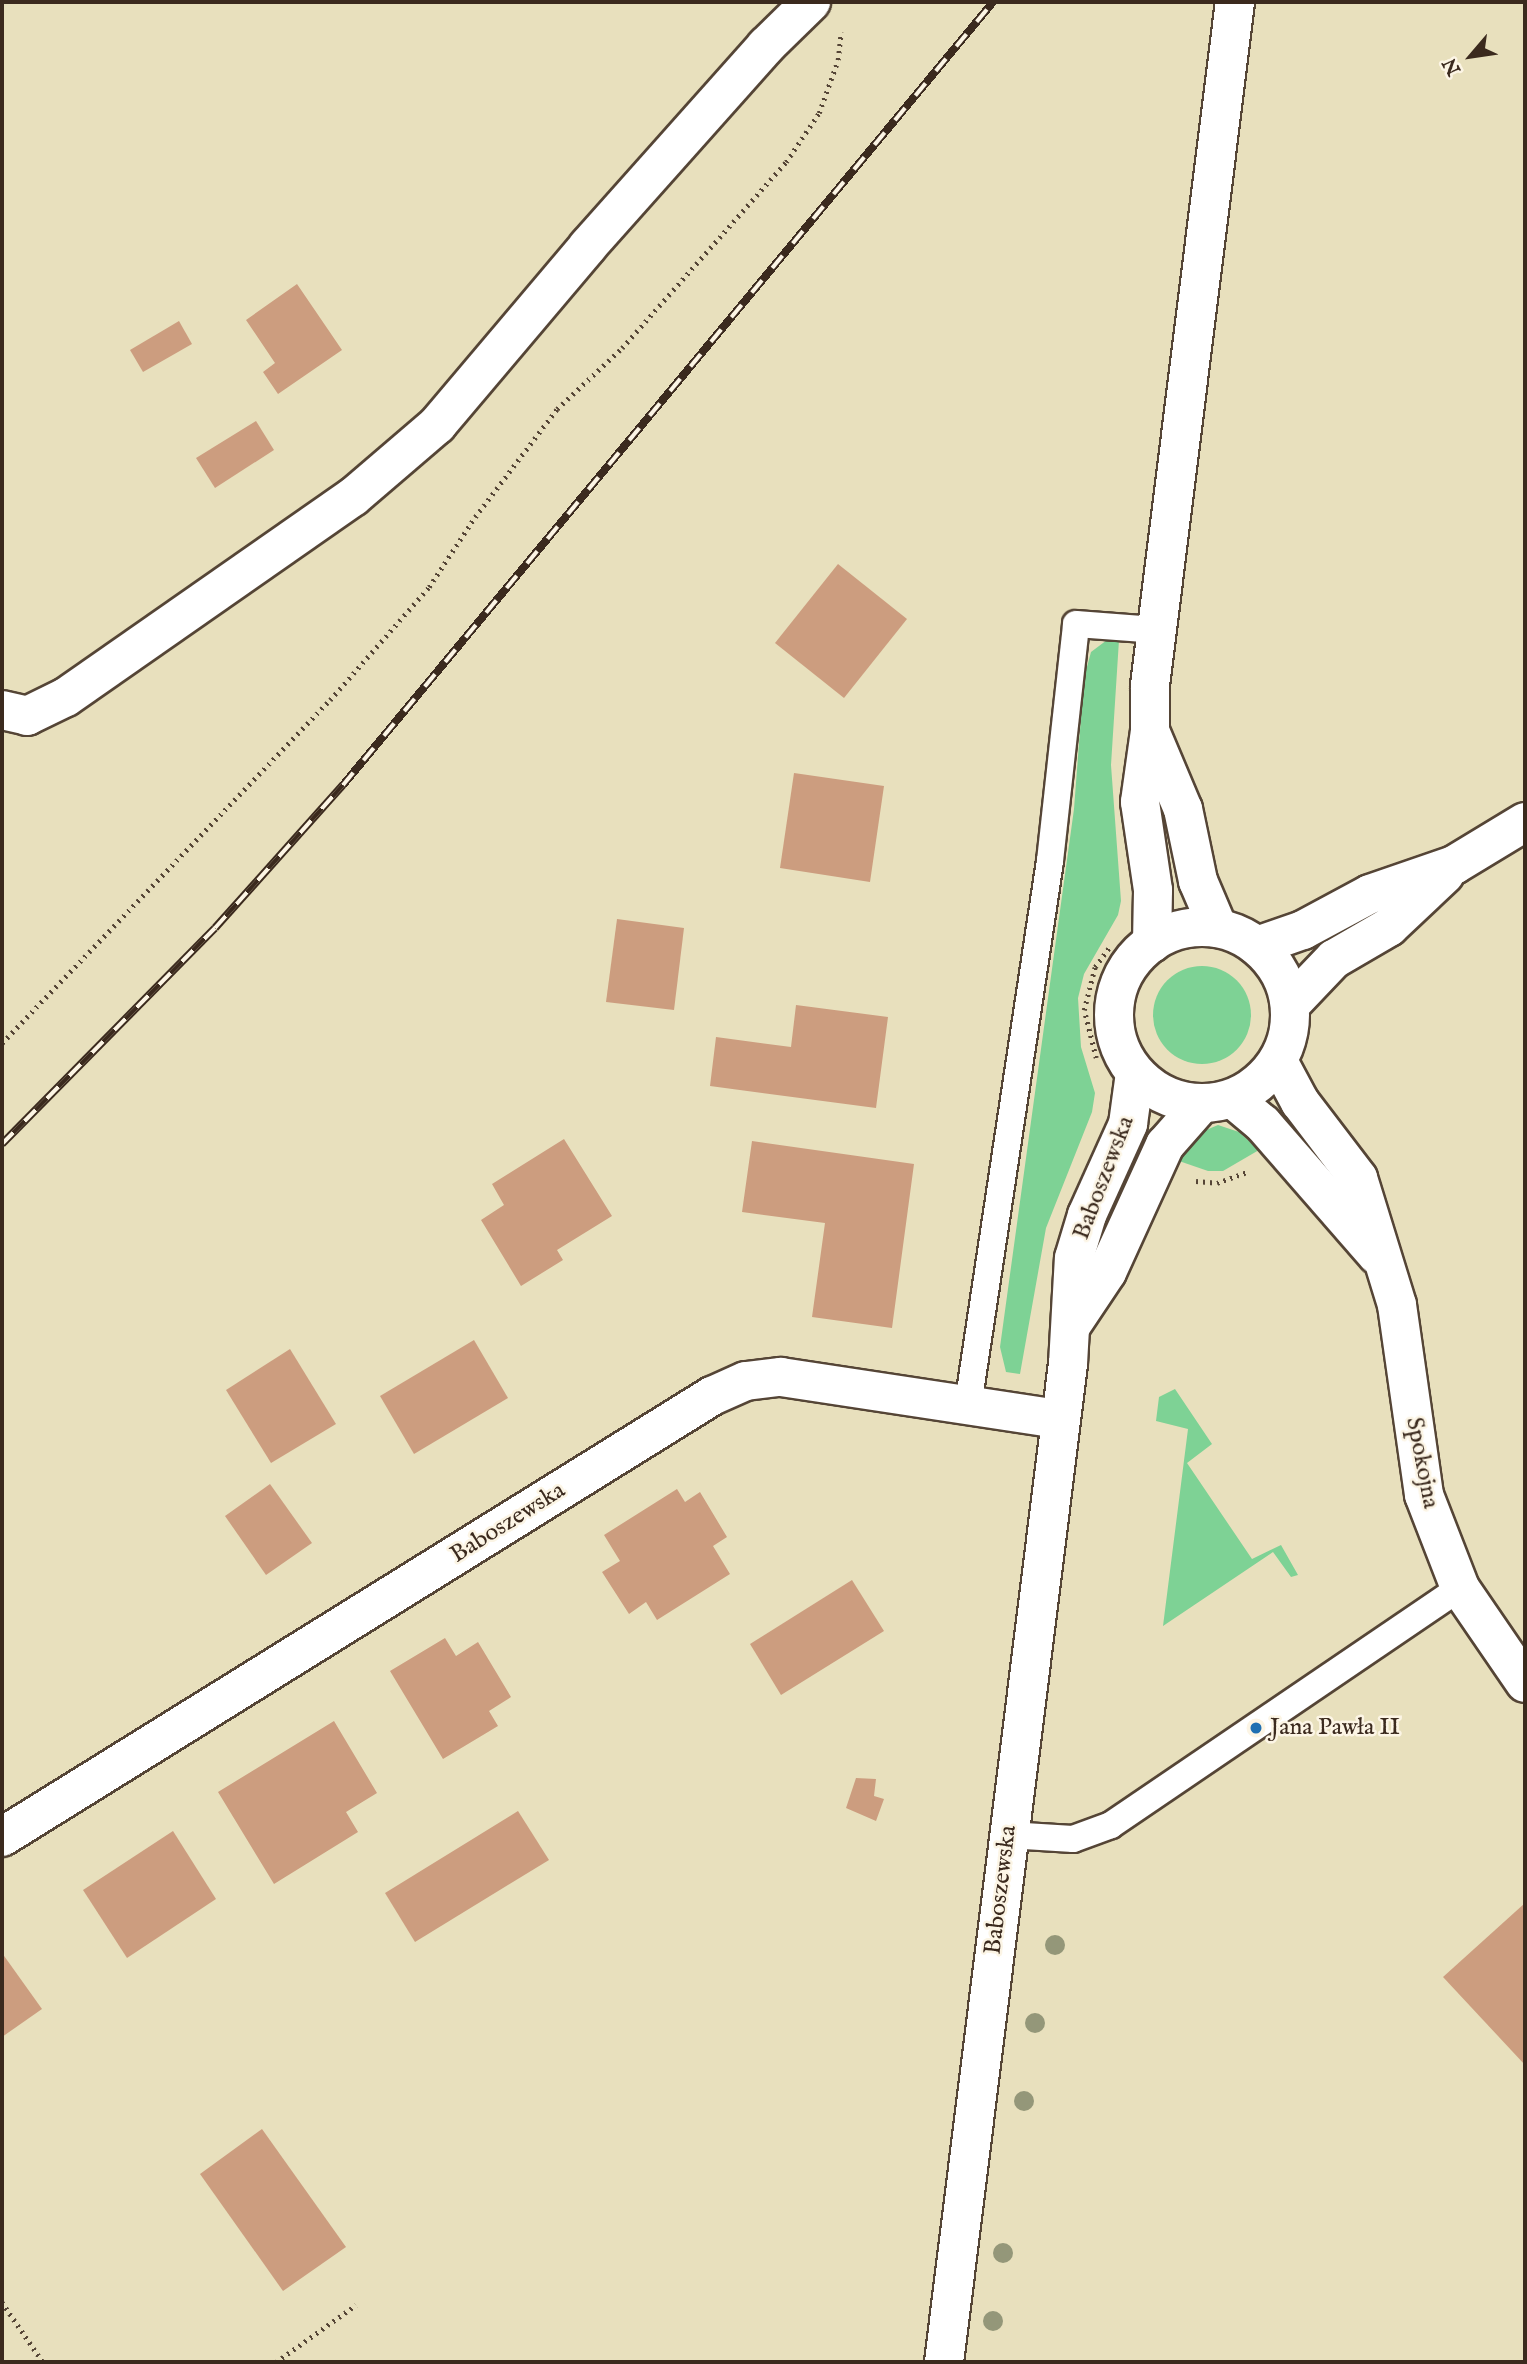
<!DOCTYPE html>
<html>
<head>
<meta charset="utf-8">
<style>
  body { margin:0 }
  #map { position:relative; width:1527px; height:2364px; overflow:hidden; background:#e8e0bd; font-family:"IM FELL English",serif }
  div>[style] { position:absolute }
  .green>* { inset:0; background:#7ed295 }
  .round { border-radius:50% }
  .building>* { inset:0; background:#cc9d7f }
  .path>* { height:4.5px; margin-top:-2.25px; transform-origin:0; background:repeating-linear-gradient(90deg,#554536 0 2px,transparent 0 7px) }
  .roads { filter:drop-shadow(2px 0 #554536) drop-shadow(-2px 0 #554536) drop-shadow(0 2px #554536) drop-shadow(0 -2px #554536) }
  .service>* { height:26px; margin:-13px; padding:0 13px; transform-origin:13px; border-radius:13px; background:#fff }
  .minor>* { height:38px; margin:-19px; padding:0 19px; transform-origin:19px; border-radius:19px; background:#fff }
  .tertiary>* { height:38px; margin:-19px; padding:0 19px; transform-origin:19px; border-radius:19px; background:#fff }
  .tertiary>.ring { margin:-19px; padding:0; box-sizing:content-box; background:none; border:38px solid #fff; border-radius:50% }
  .rail>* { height:8px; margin-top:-4px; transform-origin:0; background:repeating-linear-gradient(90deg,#fcf5e5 0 16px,#3b2a1e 0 32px); box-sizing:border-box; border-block:2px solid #3b2a1e }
  .trees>* { width:20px; height:20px; margin:-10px; border-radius:50%; background:#949779 }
  .dots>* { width:19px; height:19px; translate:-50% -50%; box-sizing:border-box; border:4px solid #fcf5e5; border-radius:50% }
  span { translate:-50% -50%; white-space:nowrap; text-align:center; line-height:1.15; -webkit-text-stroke:5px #fcf5e5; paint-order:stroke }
  .street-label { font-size:24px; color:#3b2a1e }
  .poi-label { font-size:24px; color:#3b2a1e }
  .left { translate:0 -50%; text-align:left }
  .frame { position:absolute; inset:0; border:4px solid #3b2a1e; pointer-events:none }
  .north { position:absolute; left:1436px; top:21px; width:70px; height:70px; -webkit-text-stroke:5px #fcf5e5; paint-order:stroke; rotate:241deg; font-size:19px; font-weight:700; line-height:28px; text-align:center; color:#3b2a1e }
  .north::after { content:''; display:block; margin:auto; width:24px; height:32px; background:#3b2a1e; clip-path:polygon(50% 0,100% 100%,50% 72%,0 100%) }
</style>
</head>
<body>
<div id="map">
  <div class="green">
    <i style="clip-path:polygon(1107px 640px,1119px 640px,1111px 765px,1121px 901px,1118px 915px,1084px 974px,1078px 998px,1081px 1047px,1095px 1093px,1092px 1112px,1046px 1228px,1020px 1374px,1006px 1372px,1000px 1347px,1074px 809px,1084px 678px,1091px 652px)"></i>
    <i class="round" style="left:1153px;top:966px;width:98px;height:98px"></i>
    <i style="clip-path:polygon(1218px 1125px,1239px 1132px,1259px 1150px,1223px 1171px,1208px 1171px,1179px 1161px,1199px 1133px)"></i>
    <i style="clip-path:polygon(1175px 1389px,1212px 1444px,1187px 1463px,1252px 1559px,1281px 1545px,1298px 1575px,1291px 1577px,1273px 1552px,1163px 1626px,1188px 1429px,1156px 1421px,1159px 1397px)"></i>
  </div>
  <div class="building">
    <i style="clip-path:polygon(297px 284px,342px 350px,278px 394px,263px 372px,275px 363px,246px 320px)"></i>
    <i style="clip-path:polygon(179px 321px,192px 344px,143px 372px,130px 350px)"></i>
    <i style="clip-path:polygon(256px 421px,274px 450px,215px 488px,196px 458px)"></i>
    <i style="clip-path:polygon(838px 564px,907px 619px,844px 698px,775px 643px)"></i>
    <i style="clip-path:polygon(794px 773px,884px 786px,870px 882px,780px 868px)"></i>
    <i style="clip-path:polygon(617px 919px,684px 928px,674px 1010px,606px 1002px)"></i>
    <i style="clip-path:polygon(796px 1005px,888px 1017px,876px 1108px,710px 1086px,716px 1037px,791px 1047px)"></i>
    <i style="clip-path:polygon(564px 1139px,612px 1216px,557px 1250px,563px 1260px,521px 1286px,481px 1220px,504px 1205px,492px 1184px)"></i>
    <i style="clip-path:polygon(752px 1141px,914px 1164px,892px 1328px,812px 1317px,825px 1223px,742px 1212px)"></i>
    <i style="clip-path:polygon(474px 1340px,508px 1398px,414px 1454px,380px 1396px)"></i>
    <i style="clip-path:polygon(290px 1349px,336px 1424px,271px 1463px,226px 1390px)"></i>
    <i style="clip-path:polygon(270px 1484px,312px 1543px,266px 1575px,225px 1516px)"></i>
    <i style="clip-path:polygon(677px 1489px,685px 1502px,700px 1492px,727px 1537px,713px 1546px,730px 1574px,657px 1620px,646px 1602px,629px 1614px,602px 1572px,620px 1561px,604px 1535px)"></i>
    <i style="clip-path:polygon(852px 1580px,884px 1631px,781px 1695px,750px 1644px)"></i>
    <i style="clip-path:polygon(445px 1638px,456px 1656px,478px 1642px,511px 1697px,489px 1711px,498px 1726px,443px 1759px,390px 1671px)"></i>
    <i style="clip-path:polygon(334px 1721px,377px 1793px,346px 1812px,358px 1832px,274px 1884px,218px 1792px)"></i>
    <i style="clip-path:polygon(856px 1778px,876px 1779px,874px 1796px,884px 1799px,876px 1821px,846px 1808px)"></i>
    <i style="clip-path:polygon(518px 1811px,549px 1860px,415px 1942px,385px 1893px)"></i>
    <i style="clip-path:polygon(173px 1831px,216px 1899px,127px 1958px,83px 1890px)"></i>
    <i style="clip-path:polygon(1525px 1903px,1525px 2065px,1443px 1977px)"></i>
    <i style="clip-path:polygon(2px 1953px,42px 2009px,2px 2037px)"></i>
    <i style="clip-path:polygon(262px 2129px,346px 2247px,283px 2291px,200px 2174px)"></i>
  </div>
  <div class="path">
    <i style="left:2px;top:1043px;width:475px;rotate:-46.3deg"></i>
    <i style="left:330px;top:700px;width:150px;rotate:-48.8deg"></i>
    <i style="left:429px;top:587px;width:84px;rotate:-56.7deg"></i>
    <i style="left:475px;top:517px;width:136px;rotate:-52.8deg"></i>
    <i style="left:557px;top:409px;width:89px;rotate:-43.2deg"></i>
    <i style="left:622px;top:348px;width:248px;rotate:-48.6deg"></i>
    <i style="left:786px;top:162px;width:59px;rotate:-56deg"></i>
    <i style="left:819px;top:113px;width:56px;rotate:-70.3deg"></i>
    <i style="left:838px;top:60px;width:28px;rotate:-84deg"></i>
    <i style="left:1096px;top:1058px;width:49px;rotate:-104deg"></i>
    <i style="left:1084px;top:1010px;width:44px;rotate:-75.7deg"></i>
    <i style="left:1095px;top:967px;width:24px;rotate:-54deg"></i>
    <i style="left:1196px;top:1181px;width:21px;rotate:5deg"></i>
    <i style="left:1217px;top:1183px;width:33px;rotate:-20deg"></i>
    <i style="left:2px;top:2302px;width:73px;rotate:55.7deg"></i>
    <i style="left:276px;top:2362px;width:98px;rotate:-35.5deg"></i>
  </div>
  <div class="roads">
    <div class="service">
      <i style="left:968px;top:1405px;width:550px;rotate:-81.43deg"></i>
      <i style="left:1050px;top:861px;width:238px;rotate:-83.7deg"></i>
      <i style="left:1076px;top:624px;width:79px;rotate:4.3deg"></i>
      <i style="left:1008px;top:1835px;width:65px;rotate:3.5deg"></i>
      <i style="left:1073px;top:1839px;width:40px;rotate:-20.2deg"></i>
      <i style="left:1111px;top:1825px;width:422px;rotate:-34.2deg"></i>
    </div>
    <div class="minor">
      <i style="left:2px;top:710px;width:26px;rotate:13deg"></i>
      <i style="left:27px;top:716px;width:43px;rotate:-26deg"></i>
      <i style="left:66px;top:697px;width:350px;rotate:-34.9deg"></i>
      <i style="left:353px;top:497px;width:111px;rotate:-40.6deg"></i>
      <i style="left:437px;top:425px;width:234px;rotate:-49.8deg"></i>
      <i style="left:588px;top:246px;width:268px;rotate:-48.3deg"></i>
      <i style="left:766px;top:46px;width:63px;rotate:-44.4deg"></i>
      <i style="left:1278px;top:1061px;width:47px;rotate:61.8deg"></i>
      <i style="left:1300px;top:1102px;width:96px;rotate:52.7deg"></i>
      <i style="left:1358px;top:1178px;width:133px;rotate:72.9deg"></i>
      <i style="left:1397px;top:1305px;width:192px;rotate:81.9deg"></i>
      <i style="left:1424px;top:1495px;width:100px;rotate:68.8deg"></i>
      <i style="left:1460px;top:1588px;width:115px;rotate:55.6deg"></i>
      <i style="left:1233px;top:1099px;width:39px;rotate:40deg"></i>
      <i style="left:1263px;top:1124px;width:174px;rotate:49deg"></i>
      <i style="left:2px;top:1837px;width:836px;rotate:-31.85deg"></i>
      <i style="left:712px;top:1396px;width:37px;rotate:-24deg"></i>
      <i style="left:746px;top:1381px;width:35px;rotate:-7deg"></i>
      <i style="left:781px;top:1377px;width:282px;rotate:8.6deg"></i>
    </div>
    <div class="tertiary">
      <i style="left:1150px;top:731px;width:85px;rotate:67.1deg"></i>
      <i style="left:1183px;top:809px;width:74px;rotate:78.2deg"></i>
      <i style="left:1198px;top:881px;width:51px;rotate:66.9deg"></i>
      <i class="ring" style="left:1114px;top:927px;width:138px;height:138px"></i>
      <i style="left:1152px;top:943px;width:53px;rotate:-88.9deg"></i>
      <i style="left:1153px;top:890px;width:89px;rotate:-98.4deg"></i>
      <i style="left:1140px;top:802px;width:72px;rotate:-82deg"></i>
      <i style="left:1150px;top:731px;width:46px;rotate:-90deg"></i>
      <i style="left:1150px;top:685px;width:688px;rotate:-82.91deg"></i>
      <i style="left:1257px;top:946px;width:49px;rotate:-19.2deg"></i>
      <i style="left:1303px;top:930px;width:76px;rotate:-28.2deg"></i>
      <i style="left:1370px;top:894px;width:89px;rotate:-19deg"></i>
      <i style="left:1454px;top:865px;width:83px;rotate:-31.2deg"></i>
      <i style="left:1290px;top:1005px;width:64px;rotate:-46.3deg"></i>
      <i style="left:1334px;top:959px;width:64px;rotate:-30.2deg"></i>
      <i style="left:1389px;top:927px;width:77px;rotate:-43.4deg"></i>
      <i style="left:1071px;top:1326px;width:65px;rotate:-56.3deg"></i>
      <i style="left:1107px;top:1272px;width:140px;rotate:-65.5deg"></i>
      <i style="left:1165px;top:1145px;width:55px;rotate:-48.7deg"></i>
      <i style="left:944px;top:2362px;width:1006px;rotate:-82.92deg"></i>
      <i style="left:1068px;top:1364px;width:106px;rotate:-86.8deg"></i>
      <i style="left:1074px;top:1258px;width:45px;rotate:-73.2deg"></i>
      <i style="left:1087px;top:1215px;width:100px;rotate:-65.7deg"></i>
      <i style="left:1128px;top:1124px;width:51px;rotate:-82.2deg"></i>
    </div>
  </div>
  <div class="rail">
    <i style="left:2px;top:1144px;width:303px;rotate:-45.4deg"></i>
    <i style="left:215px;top:928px;width:192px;rotate:-48.2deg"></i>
    <i style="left:343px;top:785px;width:1018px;rotate:-50.3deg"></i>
  </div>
  <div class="trees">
    <i style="left:1055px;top:1945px"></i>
    <i style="left:1035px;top:2023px"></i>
    <i style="left:1024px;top:2101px"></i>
    <i style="left:1003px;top:2253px"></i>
    <i style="left:993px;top:2321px"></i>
  </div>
  <div class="dots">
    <i style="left:1256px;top:1728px;background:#1f6fb2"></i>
  </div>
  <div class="street-label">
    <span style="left:1104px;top:1178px;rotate:-69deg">Baboszewska</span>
    <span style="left:1422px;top:1463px;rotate:79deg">Spokojna</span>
    <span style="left:508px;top:1523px;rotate:-32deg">Baboszewska</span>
    <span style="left:1001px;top:1890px;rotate:-83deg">Baboszewska</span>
  </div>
  <div class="poi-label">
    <span class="left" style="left:1270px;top:1728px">Jana Pawła II</span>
  </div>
  <div class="frame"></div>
  <div class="north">N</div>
</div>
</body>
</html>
